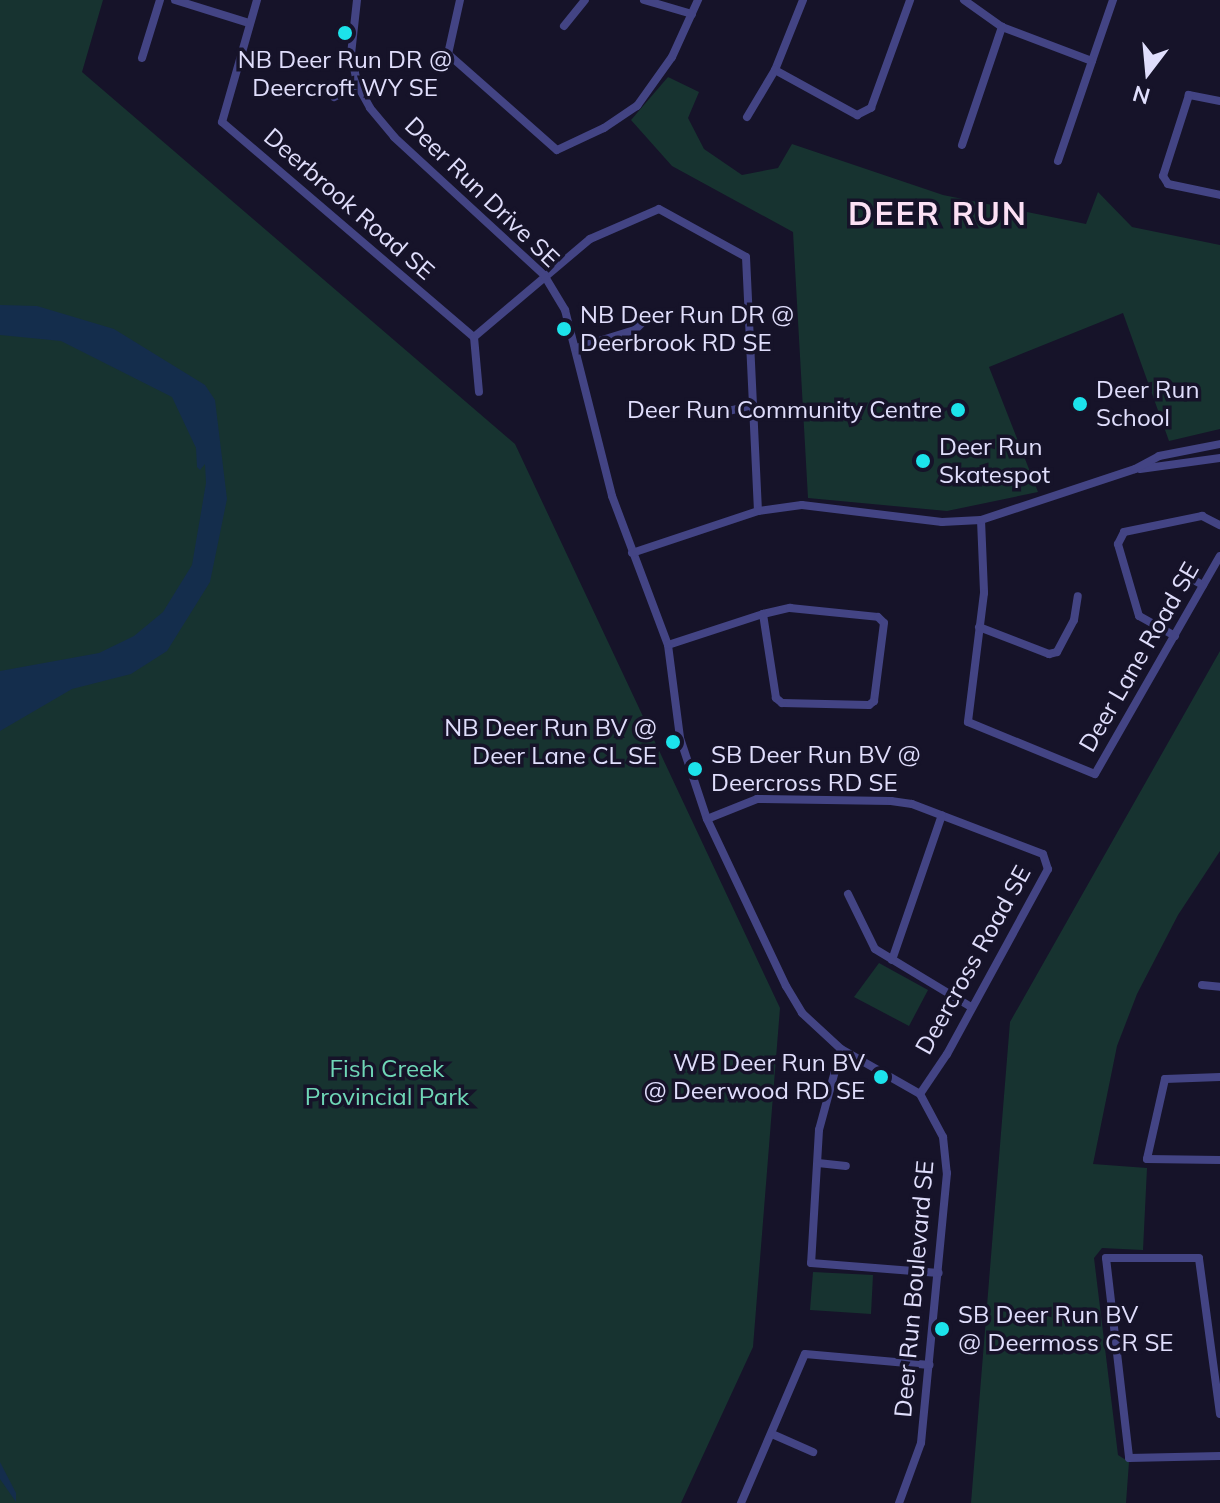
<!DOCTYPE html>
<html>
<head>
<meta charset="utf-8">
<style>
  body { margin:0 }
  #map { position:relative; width:1220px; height:1503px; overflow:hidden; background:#161329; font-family:Mulish,sans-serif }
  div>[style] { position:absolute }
  .green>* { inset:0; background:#173330 }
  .water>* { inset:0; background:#142d4c }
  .minor>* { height:8px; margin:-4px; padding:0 4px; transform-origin:4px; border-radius:4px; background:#434484 }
  .dots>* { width:22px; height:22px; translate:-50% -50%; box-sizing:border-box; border:4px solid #161329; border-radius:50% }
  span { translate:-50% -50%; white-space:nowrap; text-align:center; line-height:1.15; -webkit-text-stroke:7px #161329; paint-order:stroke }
  .poi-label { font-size:24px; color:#e0defc }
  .left { translate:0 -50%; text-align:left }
  .right { translate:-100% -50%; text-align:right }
  .street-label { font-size:24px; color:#e0defc }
  .park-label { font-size:24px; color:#6fd7b7 }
  .district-label { font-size:32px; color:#fce0f4; font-weight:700; letter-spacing:2px }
  .north { position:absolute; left:1108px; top:32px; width:80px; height:80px; -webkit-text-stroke:6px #161329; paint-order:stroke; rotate:196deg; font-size:22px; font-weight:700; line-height:32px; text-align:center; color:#e0defc }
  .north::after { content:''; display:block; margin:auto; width:28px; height:36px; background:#e0defc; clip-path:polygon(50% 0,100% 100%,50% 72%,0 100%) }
</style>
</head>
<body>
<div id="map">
  <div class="green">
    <i style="clip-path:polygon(0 0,103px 0,82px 72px,515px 444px,780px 1008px,753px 1347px,681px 1503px,0 1503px)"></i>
    <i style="clip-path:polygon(668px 77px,699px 92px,688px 118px,704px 149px,742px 175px,778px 168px,792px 144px,943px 195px,1086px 224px,1098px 192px,1132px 227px,1220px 245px,1220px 429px,1169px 441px,1123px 313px,989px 367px,1038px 492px,947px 511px,808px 498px,793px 232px,672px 166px,631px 120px)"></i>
    <i style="clip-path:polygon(1220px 651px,1220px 851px,1178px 915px,1137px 994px,1117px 1046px,1093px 1164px,1147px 1168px,1143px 1250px,1102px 1248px,1094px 1258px,1118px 1455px,1129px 1462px,1126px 1503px,971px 1503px,1010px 1022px)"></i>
    <i style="clip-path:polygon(879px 963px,928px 990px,909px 1026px,854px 997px)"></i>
    <i style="clip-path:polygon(813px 1272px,873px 1275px,871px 1314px,810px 1310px)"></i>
  </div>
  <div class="water">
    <i style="clip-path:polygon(0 305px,37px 306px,114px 329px,205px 385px,215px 400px,227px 499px,210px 582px,167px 651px,131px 674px,72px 689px,0 731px,0 671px,99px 653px,134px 636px,163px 612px,192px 565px,206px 483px,205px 464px,200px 470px,197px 467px,196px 448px,172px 397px,61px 341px,0 335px)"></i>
    <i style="clip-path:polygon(0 1462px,16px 1493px,16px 1502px,0 1479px)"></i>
  </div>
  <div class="minor">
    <i style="left:175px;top:0;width:77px;rotate:17.3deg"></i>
    <i style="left:257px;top:0;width:127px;rotate:106deg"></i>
    <i style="left:222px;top:122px;width:331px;rotate:40.5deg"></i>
    <i style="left:474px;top:337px;width:152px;rotate:-40.2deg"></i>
    <i style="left:590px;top:239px;width:75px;rotate:-23.5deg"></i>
    <i style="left:659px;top:209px;width:99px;rotate:28.9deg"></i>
    <i style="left:746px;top:257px;width:254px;rotate:87.3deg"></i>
    <i style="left:357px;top:0;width:54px;rotate:96.3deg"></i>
    <i style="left:351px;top:54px;width:33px;rotate:78deg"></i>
    <i style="left:358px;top:86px;width:25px;rotate:61deg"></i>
    <i style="left:370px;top:108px;width:38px;rotate:50deg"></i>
    <i style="left:394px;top:137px;width:204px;rotate:42.6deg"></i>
    <i style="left:544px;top:275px;width:41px;rotate:59deg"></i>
    <i style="left:565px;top:310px;width:192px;rotate:75.8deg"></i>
    <i style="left:612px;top:496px;width:159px;rotate:69.4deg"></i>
    <i style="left:668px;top:645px;width:94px;rotate:82.6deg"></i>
    <i style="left:680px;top:738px;width:85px;rotate:71.6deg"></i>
    <i style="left:707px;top:819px;width:185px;rotate:64.7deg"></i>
    <i style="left:786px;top:986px;width:31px;rotate:59deg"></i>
    <i style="left:802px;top:1013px;width:53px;rotate:42.7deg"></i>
    <i style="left:841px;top:1049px;width:91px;rotate:29.7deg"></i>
    <i style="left:920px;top:1094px;width:49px;rotate:61.9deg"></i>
    <i style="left:943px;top:1137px;width:36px;rotate:84deg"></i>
    <i style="left:947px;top:1173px;width:271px;rotate:95.5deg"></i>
    <i style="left:921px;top:1443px;width:64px;rotate:110.1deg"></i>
    <i style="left:460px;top:0;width:55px;rotate:102.5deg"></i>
    <i style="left:448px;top:54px;width:145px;rotate:41.4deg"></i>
    <i style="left:557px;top:150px;width:52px;rotate:-25.1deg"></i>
    <i style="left:604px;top:128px;width:40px;rotate:-34deg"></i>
    <i style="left:637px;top:106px;width:60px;rotate:-54.5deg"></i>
    <i style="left:672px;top:57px;width:63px;rotate:-65.5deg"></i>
    <i style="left:644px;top:0;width:50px;rotate:16.3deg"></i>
    <i style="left:803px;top:0;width:75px;rotate:111.8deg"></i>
    <i style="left:775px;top:70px;width:94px;rotate:28.8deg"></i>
    <i style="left:857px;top:115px;width:16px;rotate:-27deg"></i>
    <i style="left:871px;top:108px;width:115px;rotate:-70.1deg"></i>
    <i style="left:964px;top:0;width:47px;rotate:35.4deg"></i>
    <i style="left:1002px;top:27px;width:96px;rotate:20.7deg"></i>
    <i style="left:1092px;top:61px;width:65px;rotate:-71deg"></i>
    <i style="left:564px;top:26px;width:33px;rotate:-51deg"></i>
    <i style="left:142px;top:58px;width:61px;rotate:-72.8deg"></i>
    <i style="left:334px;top:97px;width:26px;rotate:-25deg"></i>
    <i style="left:1220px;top:101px;width:32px;rotate:-169deg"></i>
    <i style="left:1189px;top:95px;width:85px;rotate:107.8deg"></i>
    <i style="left:1163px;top:176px;width:9px;rotate:58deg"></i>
    <i style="left:1168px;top:184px;width:53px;rotate:11.9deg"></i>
    <i style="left:747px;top:117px;width:55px;rotate:-59.2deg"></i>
    <i style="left:962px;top:145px;width:125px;rotate:-71.3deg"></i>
    <i style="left:1058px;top:161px;width:106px;rotate:-71.2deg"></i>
    <i style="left:474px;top:337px;width:55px;rotate:84.8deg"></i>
    <i style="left:576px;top:348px;width:62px;rotate:-17deg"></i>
    <i style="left:635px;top:330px;width:21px;rotate:-45deg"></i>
    <i style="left:704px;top:417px;width:50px;rotate:-13.8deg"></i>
    <i style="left:1140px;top:469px;width:81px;rotate:-7.8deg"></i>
    <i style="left:981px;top:520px;width:73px;rotate:87.6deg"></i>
    <i style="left:984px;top:593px;width:130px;rotate:97.1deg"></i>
    <i style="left:968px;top:722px;width:137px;rotate:22.3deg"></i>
    <i style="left:1095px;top:774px;width:251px;rotate:-60.2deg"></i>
    <i style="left:632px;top:553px;width:133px;rotate:-18.4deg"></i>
    <i style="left:758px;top:511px;width:44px;rotate:-7.8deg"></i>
    <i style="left:802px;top:505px;width:141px;rotate:6.9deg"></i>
    <i style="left:942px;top:522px;width:39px;rotate:-3deg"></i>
    <i style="left:981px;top:520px;width:162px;rotate:-18.3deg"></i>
    <i style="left:1135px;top:469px;width:27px;rotate:-28deg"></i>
    <i style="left:1159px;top:456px;width:62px;rotate:-11.1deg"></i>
    <i style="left:1183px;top:574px;width:23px;rotate:29deg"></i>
    <i style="left:979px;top:627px;width:75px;rotate:21.1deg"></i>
    <i style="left:1049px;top:654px;width:8px;rotate:-14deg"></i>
    <i style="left:1057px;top:652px;width:36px;rotate:-62deg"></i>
    <i style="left:1074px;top:620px;width:24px;rotate:-81deg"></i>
    <i style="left:1175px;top:636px;width:41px;rotate:-150.9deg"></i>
    <i style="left:1139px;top:616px;width:75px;rotate:-106.3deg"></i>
    <i style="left:1118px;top:544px;width:13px;rotate:-63deg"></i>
    <i style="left:1124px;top:532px;width:80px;rotate:-11.6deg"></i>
    <i style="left:1202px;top:516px;width:20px;rotate:27deg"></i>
    <i style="left:668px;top:645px;width:100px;rotate:-18.1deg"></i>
    <i style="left:763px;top:614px;width:28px;rotate:-13deg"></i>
    <i style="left:790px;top:608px;width:88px;rotate:5.8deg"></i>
    <i style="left:878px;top:617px;width:8px;rotate:45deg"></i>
    <i style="left:884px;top:623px;width:79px;rotate:97.3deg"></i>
    <i style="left:874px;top:701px;width:6px;rotate:141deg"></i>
    <i style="left:869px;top:705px;width:87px;rotate:-178.7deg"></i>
    <i style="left:782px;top:703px;width:8px;rotate:-140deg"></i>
    <i style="left:776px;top:698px;width:85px;rotate:-98.8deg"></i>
    <i style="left:707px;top:819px;width:54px;rotate:-21.8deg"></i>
    <i style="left:757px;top:799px;width:134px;rotate:0.9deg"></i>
    <i style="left:891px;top:801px;width:21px;rotate:8deg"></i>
    <i style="left:912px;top:804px;width:140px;rotate:20.9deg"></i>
    <i style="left:1043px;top:854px;width:16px;rotate:72deg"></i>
    <i style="left:1048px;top:869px;width:211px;rotate:118.6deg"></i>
    <i style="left:947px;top:1054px;width:48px;rotate:124deg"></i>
    <i style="left:848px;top:894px;width:61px;rotate:63.9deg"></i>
    <i style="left:875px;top:949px;width:112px;rotate:31.1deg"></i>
    <i style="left:892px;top:960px;width:153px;rotate:-71deg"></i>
    <i style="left:1202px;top:985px;width:18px;rotate:6deg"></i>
    <i style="left:841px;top:1049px;width:84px;rotate:105.2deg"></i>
    <i style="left:819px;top:1130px;width:133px;rotate:93.4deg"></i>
    <i style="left:811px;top:1263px;width:128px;rotate:4.5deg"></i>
    <i style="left:1220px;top:1077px;width:55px;rotate:177.9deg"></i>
    <i style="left:1165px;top:1079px;width:82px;rotate:102.7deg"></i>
    <i style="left:1147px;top:1159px;width:73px;rotate:0.8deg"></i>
    <i style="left:818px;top:1163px;width:28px;rotate:6deg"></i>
    <i style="left:1220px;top:1414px;width:157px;rotate:-97.7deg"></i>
    <i style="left:1199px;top:1258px;width:93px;rotate:180deg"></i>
    <i style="left:1106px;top:1258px;width:201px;rotate:83.4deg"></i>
    <i style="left:1129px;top:1458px;width:91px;rotate:-1.3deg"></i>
    <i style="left:772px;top:1434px;width:45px;rotate:23.7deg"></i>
    <i style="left:741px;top:1503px;width:162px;rotate:-66.8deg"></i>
    <i style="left:805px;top:1354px;width:125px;rotate:5deg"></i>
  </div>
  <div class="dots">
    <i style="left:345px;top:33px;background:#1ce3eb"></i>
    <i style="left:564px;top:329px;background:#1ce3eb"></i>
    <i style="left:1080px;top:404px;background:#1ce3eb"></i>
    <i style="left:958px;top:410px;background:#1ce3eb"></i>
    <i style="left:923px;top:461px;background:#1ce3eb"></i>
    <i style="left:673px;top:742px;background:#1ce3eb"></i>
    <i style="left:695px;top:769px;background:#1ce3eb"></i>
    <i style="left:881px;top:1077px;background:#1ce3eb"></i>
    <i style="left:942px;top:1329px;background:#1ce3eb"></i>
  </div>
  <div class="poi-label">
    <span style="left:345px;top:74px">NB Deer Run DR @<br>Deercroft WY SE</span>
    <span class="left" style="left:580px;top:329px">NB Deer Run DR @<br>Deerbrook RD SE</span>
    <span class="left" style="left:1096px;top:404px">Deer Run<br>School</span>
    <span class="right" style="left:942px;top:410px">Deer Run Community Centre</span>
    <span class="left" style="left:939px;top:461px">Deer Run<br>Skatespot</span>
    <span class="right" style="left:657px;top:742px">NB Deer Run BV @<br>Deer Lane CL SE</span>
    <span class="left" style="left:711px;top:769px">SB Deer Run BV @<br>Deercross RD SE</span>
    <span class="right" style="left:865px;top:1077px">WB Deer Run BV<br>@ Deerwood RD SE</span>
    <span class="left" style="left:958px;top:1329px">SB Deer Run BV<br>@ Deermoss CR SE</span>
  </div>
  <div class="street-label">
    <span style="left:482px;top:192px;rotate:44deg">Deer Run Drive SE</span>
    <span style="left:349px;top:204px;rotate:41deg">Deerbrook Road SE</span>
    <span style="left:1139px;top:657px;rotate:-60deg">Deer Lane Road SE</span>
    <span style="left:973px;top:960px;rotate:-61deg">Deercross Road SE</span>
    <span style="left:914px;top:1289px;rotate:-85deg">Deer Run Boulevard SE</span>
  </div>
  <div class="park-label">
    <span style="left:387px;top:1083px">Fish Creek<br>Provincial Park</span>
  </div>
  <div class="district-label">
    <span style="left:938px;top:213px">DEER RUN</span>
  </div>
  <div class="north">N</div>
</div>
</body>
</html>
